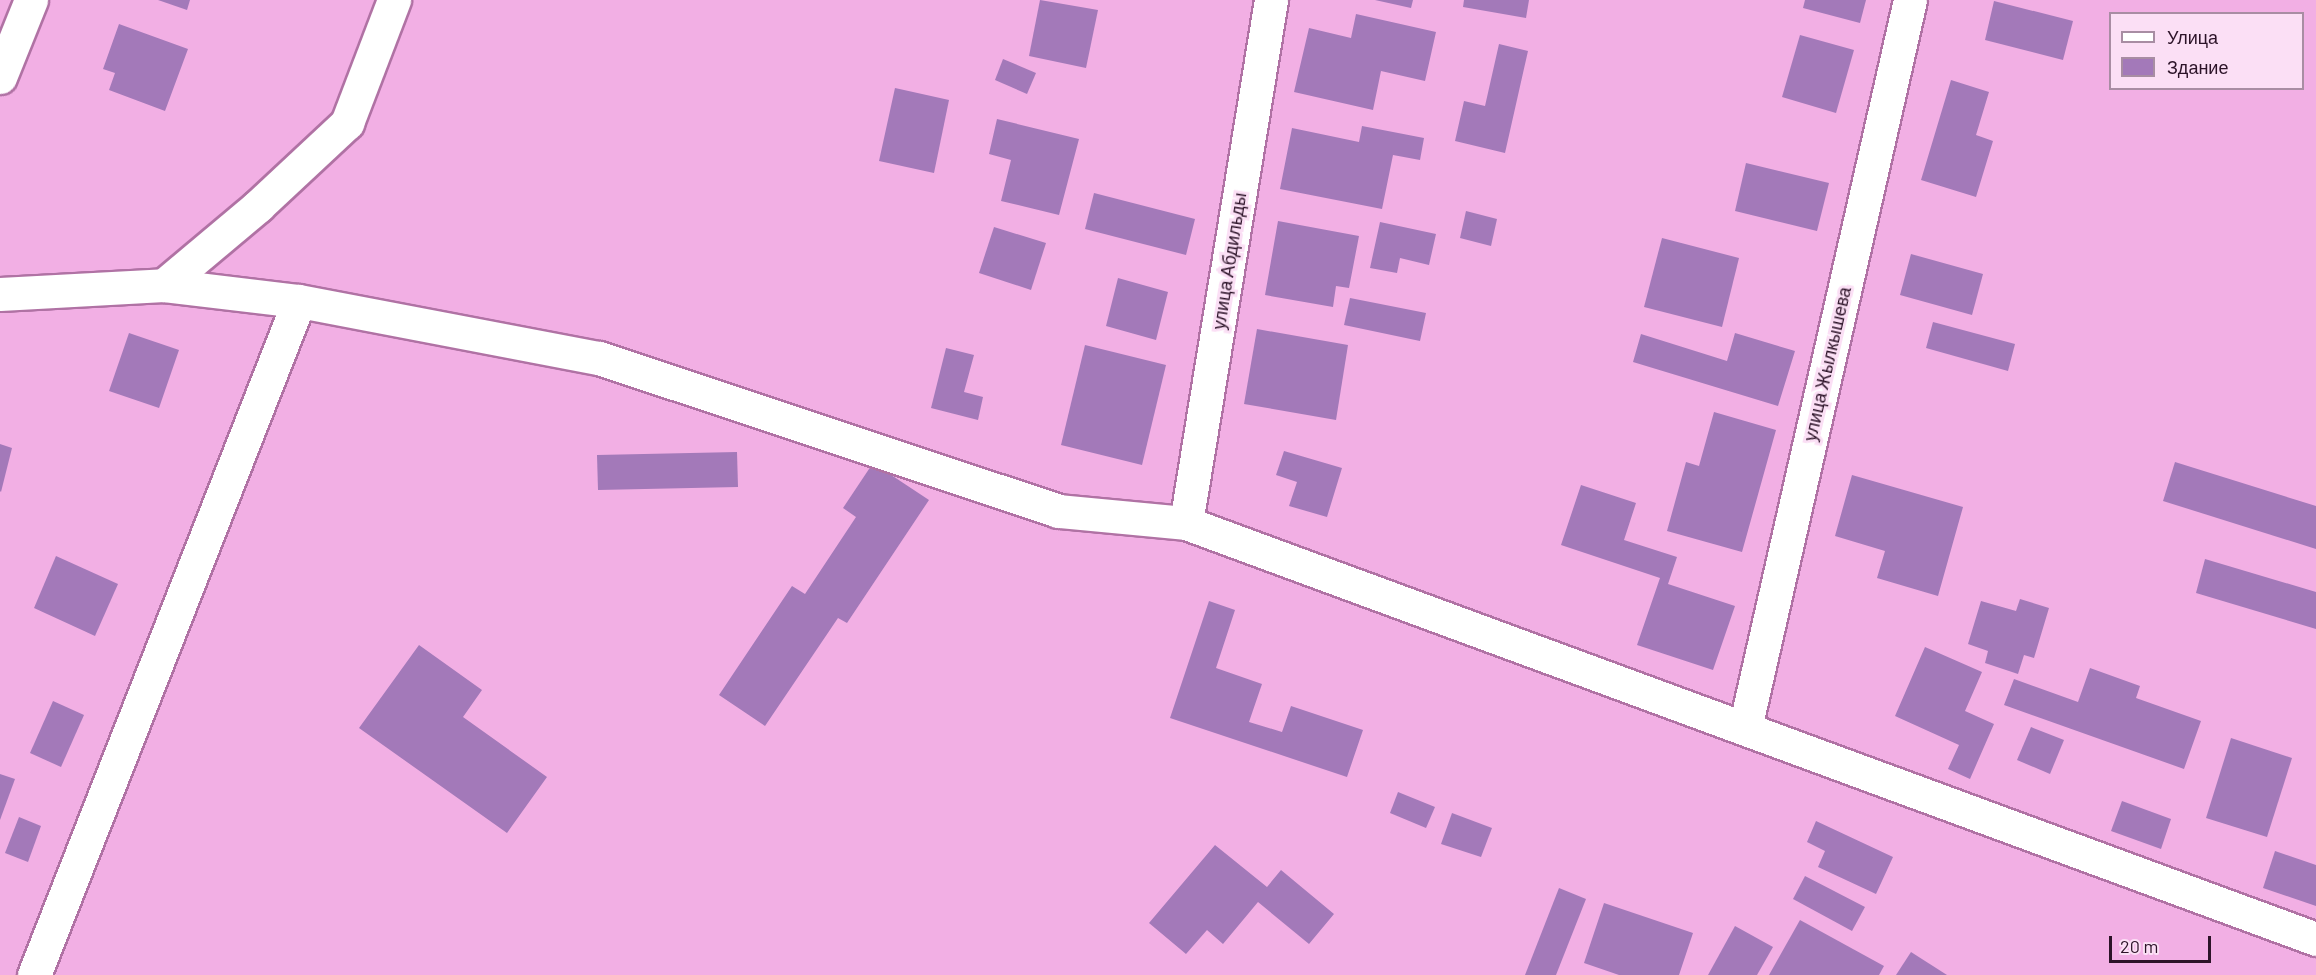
<!DOCTYPE html>
<html>
<head>
<meta charset="utf-8">
<style>
  body { margin:0 }
  #map { position:relative; width:2316px; height:975px; overflow:hidden; background:#f2afe4; font-family:Barlow,sans-serif }
  div>[style] { position:absolute }
  .building>* { inset:0; background:#a379b9 }
  .roads { filter:drop-shadow(2px 0 #b072a4) drop-shadow(-2px 0 #b072a4) drop-shadow(0 2px #b072a4) drop-shadow(0 -2px #b072a4) }
  .street>* { height:33px; margin:-16.5px; padding:0 16.5px; transform-origin:16.5px; border-radius:16.5px; background:#fff }
  span { translate:-50% -50%; white-space:nowrap; text-align:center; line-height:1.15; -webkit-text-stroke:6px #fbdff5; paint-order:stroke }
  .street-label { font-size:18px; color:#2c1328 }
  .legend { position:absolute; left:2109px; top:12px; width:195px; height:78px; box-sizing:border-box; background:#fbdff5; border:2px solid #a88da3; margin:0; padding:8px 10px; list-style:none; font-size:18px; color:#2c1328 }
  .legend li { display:flex; align-items:center; gap:12px; height:30px }
  .legend b { width:30px; border:2px solid #a88da3 }
  .scale { position:absolute; left:2109px; top:936px; width:102px; height:27px; box-sizing:border-box; border:3px solid #2c1328; border-top:0; padding-left:8px; font-size:18px; line-height:21px; white-space:nowrap; color:#2c1328; -webkit-text-stroke:4px #fbdff5; paint-order:stroke }
</style>
</head>
<body>
<div id="map">
  <div class="building">
    <i style="clip-path:polygon(158px 0,190px 0,187px 10px)"></i>
    <i style="clip-path:polygon(1040px 0,1098px 10px,1086px 68px,1029px 56px)"></i>
    <i style="clip-path:polygon(1375px 0,1413px 0,1411px 8px)"></i>
    <i style="clip-path:polygon(1464px 0,1529px 0,1526px 18px,1463px 7px)"></i>
    <i style="clip-path:polygon(1805px 0,1866px 0,1860px 23px,1803px 8px)"></i>
    <i style="clip-path:polygon(1994px 1px,2073px 21px,2063px 60px,1985px 40px)"></i>
    <i style="clip-path:polygon(1356px 14px,1436px 32px,1425px 81px,1381px 71px,1373px 110px,1294px 92px,1309px 28px,1351px 38px)"></i>
    <i style="clip-path:polygon(119px 24px,188px 49px,165px 111px,109px 90px,115px 73px,103px 69px)"></i>
    <i style="clip-path:polygon(1800px 35px,1854px 50px,1836px 113px,1782px 97px)"></i>
    <i style="clip-path:polygon(1499px 44px,1528px 51px,1505px 153px,1455px 141px,1464px 101px,1485px 106px)"></i>
    <i style="clip-path:polygon(1003px 59px,1036px 73px,1027px 94px,995px 80px)"></i>
    <i style="clip-path:polygon(1951px 80px,1989px 92px,1976px 135px,1993px 141px,1976px 197px,1921px 180px)"></i>
    <i style="clip-path:polygon(895px 88px,949px 100px,934px 173px,879px 161px)"></i>
    <i style="clip-path:polygon(997px 119px,1079px 139px,1059px 215px,1001px 201px,1011px 160px,989px 154px)"></i>
    <i style="clip-path:polygon(1362px 126px,1424px 138px,1420px 160px,1393px 155px,1382px 209px,1280px 189px,1292px 128px,1359px 142px)"></i>
    <i style="clip-path:polygon(1746px 163px,1829px 183px,1817px 231px,1735px 211px)"></i>
    <i style="clip-path:polygon(1094px 193px,1195px 219px,1186px 255px,1085px 229px)"></i>
    <i style="clip-path:polygon(1466px 211px,1497px 219px,1491px 246px,1460px 238px)"></i>
    <i style="clip-path:polygon(1278px 221px,1359px 236px,1349px 288px,1336px 286px,1333px 307px,1265px 295px)"></i>
    <i style="clip-path:polygon(1380px 222px,1436px 234px,1429px 265px,1400px 258px,1397px 273px,1370px 268px)"></i>
    <i style="clip-path:polygon(994px 227px,1046px 243px,1031px 290px,979px 273px)"></i>
    <i style="clip-path:polygon(1662px 238px,1739px 258px,1722px 327px,1644px 307px)"></i>
    <i style="clip-path:polygon(1911px 254px,1983px 274px,1972px 315px,1900px 295px)"></i>
    <i style="clip-path:polygon(1118px 278px,1168px 292px,1156px 340px,1106px 326px)"></i>
    <i style="clip-path:polygon(1350px 298px,1426px 313px,1420px 341px,1344px 325px)"></i>
    <i style="clip-path:polygon(1933px 322px,2015px 344px,2008px 371px,1926px 348px)"></i>
    <i style="clip-path:polygon(1257px 329px,1348px 345px,1336px 420px,1244px 404px)"></i>
    <i style="clip-path:polygon(129px 333px,179px 350px,159px 408px,109px 391px)"></i>
    <i style="clip-path:polygon(1735px 333px,1795px 351px,1778px 406px,1633px 362px,1641px 334px,1727px 361px)"></i>
    <i style="clip-path:polygon(1085px 345px,1166px 365px,1142px 465px,1061px 445px)"></i>
    <i style="clip-path:polygon(946px 348px,974px 355px,964px 392px,983px 397px,978px 420px,931px 408px)"></i>
    <i style="clip-path:polygon(1714px 412px,1776px 430px,1742px 552px,1667px 531px,1686px 462px,1699px 466px)"></i>
    <i style="clip-path:polygon(0 444px,12px 448px,1px 492px,0 491px)"></i>
    <i style="clip-path:polygon(1284px 451px,1342px 468px,1327px 517px,1289px 506px,1297px 482px,1276px 475px)"></i>
    <i style="clip-path:polygon(737px 452px,738px 487px,598px 490px,597px 455px)"></i>
    <i style="clip-path:polygon(2175px 462px,2316px 506px,2316px 549px,2163px 501px)"></i>
    <i style="clip-path:polygon(873px 463px,929px 500px,847px 623px,838px 618px,765px 726px,719px 695px,792px 586px,805px 594px,856px 517px,843px 508px)"></i>
    <i style="clip-path:polygon(1852px 475px,1963px 507px,1938px 596px,1877px 578px,1885px 551px,1835px 536px)"></i>
    <i style="clip-path:polygon(1581px 485px,1636px 503px,1624px 540px,1677px 557px,1668px 584px,1735px 606px,1713px 670px,1637px 645px,1660px 578px,1561px 545px)"></i>
    <i style="clip-path:polygon(56px 556px,118px 584px,95px 636px,34px 608px)"></i>
    <i style="clip-path:polygon(2205px 559px,2316px 592px,2316px 629px,2196px 593px)"></i>
    <i style="clip-path:polygon(2020px 599px,2049px 608px,2034px 658px,2024px 655px,2018px 674px,1985px 663px,1988px 651px,1968px 644px,1981px 601px,2016px 611px)"></i>
    <i style="clip-path:polygon(1209px 601px,1235px 610px,1216px 668px,1262px 684px,1249px 722px,1282px 732px,1291px 706px,1363px 730px,1347px 777px,1170px 718px)"></i>
    <i style="clip-path:polygon(419px 645px,482px 690px,463px 717px,547px 777px,507px 833px,359px 728px)"></i>
    <i style="clip-path:polygon(1925px 647px,1982px 672px,1965px 711px,1994px 724px,1970px 779px,1948px 769px,1959px 745px,1895px 716px)"></i>
    <i style="clip-path:polygon(2090px 668px,2140px 686px,2136px 698px,2201px 721px,2184px 769px,2004px 705px,2014px 679px,2078px 702px)"></i>
    <i style="clip-path:polygon(53px 701px,84px 715px,61px 767px,30px 753px)"></i>
    <i style="clip-path:polygon(2031px 727px,2064px 740px,2050px 774px,2017px 760px)"></i>
    <i style="clip-path:polygon(2231px 738px,2292px 758px,2267px 837px,2206px 818px)"></i>
    <i style="clip-path:polygon(0 774px,15px 779px,0 820px)"></i>
    <i style="clip-path:polygon(1398px 792px,1435px 807px,1426px 828px,1390px 813px)"></i>
    <i style="clip-path:polygon(2122px 801px,2171px 819px,2161px 849px,2111px 831px)"></i>
    <i style="clip-path:polygon(1452px 813px,1492px 828px,1481px 857px,1441px 844px)"></i>
    <i style="clip-path:polygon(19px 817px,41px 826px,28px 862px,5px 853px)"></i>
    <i style="clip-path:polygon(1816px 821px,1893px 857px,1876px 894px,1818px 867px,1825px 851px,1807px 842px)"></i>
    <i style="clip-path:polygon(1215px 845px,1267px 887px,1281px 870px,1334px 914px,1309px 944px,1258px 902px,1223px 944px,1207px 930px,1186px 954px,1149px 923px)"></i>
    <i style="clip-path:polygon(2275px 851px,2316px 865px,2316px 906px,2263px 888px)"></i>
    <i style="clip-path:polygon(1805px 876px,1865px 907px,1852px 931px,1793px 899px)"></i>
    <i style="clip-path:polygon(1559px 888px,1586px 899px,1556px 975px,1525px 975px)"></i>
    <i style="clip-path:polygon(1604px 903px,1693px 933px,1679px 975px,1619px 975px,1584px 963px)"></i>
    <i style="clip-path:polygon(1800px 920px,1884px 966px,1879px 975px,1769px 975px)"></i>
    <i style="clip-path:polygon(1735px 926px,1773px 947px,1757px 975px,1708px 975px)"></i>
    <i style="clip-path:polygon(1911px 952px,1947px 975px,1896px 975px)"></i>
  </div>
  <div class="roads">
    <div class="street">
      <i style="left:0;top:77px;width:83px;rotate:-68.1deg"></i>
      <i style="left:164px;top:285px;width:123px;rotate:-40deg"></i>
      <i style="left:258px;top:206px;width:122px;rotate:-43deg"></i>
      <i style="left:347px;top:123px;width:132px;rotate:-69.1deg"></i>
      <i style="left:0;top:294px;width:164px;rotate:-3.1deg"></i>
      <i style="left:164px;top:285px;width:136px;rotate:6.8deg"></i>
      <i style="left:299px;top:301px;width:305px;rotate:10.8deg"></i>
      <i style="left:599px;top:358px;width:484px;rotate:18.4deg"></i>
      <i style="left:1058px;top:511px;width:129px;rotate:5.4deg"></i>
      <i style="left:1186px;top:523px;width:1204px;rotate:20.21deg"></i>
      <i style="left:1186px;top:523px;width:530px;rotate:-80.77deg"></i>
      <i style="left:1745px;top:728px;width:746px;rotate:-77.23deg"></i>
      <i style="left:34px;top:975px;width:724px;rotate:-68.54deg"></i>
    </div>
  </div>
  <div class="street-label">
    <span style="left:1229px;top:261px;rotate:-81deg">улица Абдильды</span>
    <span style="left:1827px;top:364px;rotate:-77deg">улица Жылкышева</span>
  </div>
  <ul class="legend">
  <li><b style="height:8px;background:#fff"></b>Улица</li>
  <li><b style="height:16px;background:#a379b9"></b>Здание</li>
  </ul>
  <div class="scale">20 m</div>
</div>
</body>
</html>
